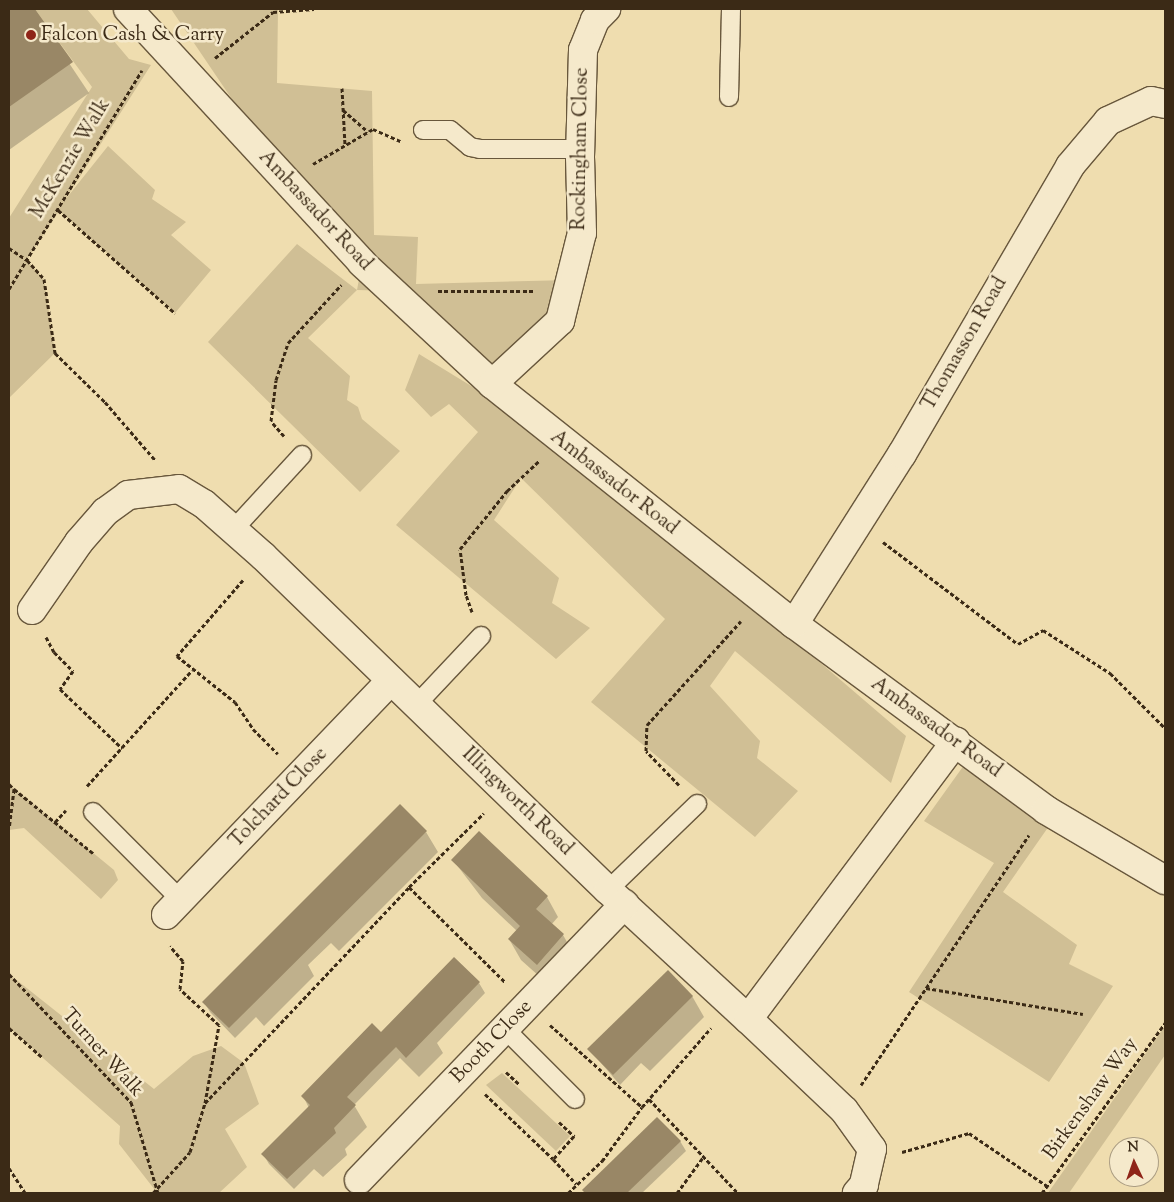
<!DOCTYPE html>
<html>
<head>
<meta charset="utf-8">
<style>
  body { margin:0 }
  #map { position:relative; width:1174px; height:1202px; overflow:hidden; background:#efddaf; font-family:"Sorts Mill Goudy",serif }
  div>[style] { position:absolute }
  .green>* { inset:0; background:#d0bf95 }
  .shadow>* { inset:0; background:#0003 }
  .building>* { inset:0; background:#998766 }
  .path>* { height:3px; margin-top:-1.5px; transform-origin:0; background:repeating-linear-gradient(90deg,#3b2a16 0 4px,transparent 0 6.5px) }
  .roads { filter:drop-shadow(1px 0 #68573c) drop-shadow(-1px 0 #68573c) drop-shadow(0 1px #68573c) drop-shadow(0 -1px #68573c) }
  .lane>* { height:18px; margin:-9px; padding:0 9px; transform-origin:9px; border-radius:9px; background:#f5e9cb }
  .street>* { height:28px; margin:-14px; padding:0 14px; transform-origin:14px; border-radius:14px; background:#f5e9cb }
  .dots>* { width:14px; height:14px; translate:-50% -50%; box-sizing:border-box; border:2px solid #f5e9cb; border-radius:50% }
  span { translate:-50% -50%; white-space:nowrap; text-align:center; line-height:1.15; -webkit-text-stroke:5px #f5e9cb; paint-order:stroke }
  .poi-label { font-size:20px; color:#3b2a16 }
  .left { translate:0 -50%; text-align:left }
  .street-label { font-size:20px; color:#3b2a16 }
  .frame { position:absolute; inset:0; border:10px solid #3b2a16; pointer-events:none }
  .north { position:absolute; left:1109px; top:1137px; width:50px; height:50px; box-sizing:border-box; background:#f5e9cb; border:1px solid #ab9d83; border-radius:50%; rotate:357deg; font-size:14px; font-weight:700; line-height:20px; text-align:center; color:#3b2a16 }
  .north::after { content:''; display:block; margin:auto; width:18px; height:22px; background:#8f2418; clip-path:polygon(50% 0,100% 100%,50% 72%,0 100%) }
</style>
</head>
<body>
<div id="map">
  <div class="green">
    <i style="clip-path:polygon(35px 9px,87px 9px,129px 59px,151px 65px,65px 200px,108px 146px,155px 190px,152px 199px,186px 222px,171px 235px,211px 270px,175px 313px,59px 211px,27px 260px,44px 279px,55px 353px,9px 398px,9px 218px,92px 87px)"></i>
    <i style="clip-path:polygon(171px 9px,278px 9px,277px 83px,372px 91px,374px 235px,418px 237px,416px 284px,570px 280px,560px 321px,492px 384px,392px 291px,357px 290px,308px 338px,350px 376px,347px 400px,358px 407px,362px 419px,400px 451px,360px 492px,208px 342px,297px 244px,357px 290px,362px 263px,286px 179px)"></i>
    <i style="clip-path:polygon(419px 354px,561px 441px,906px 736px,891px 783px,735px 651px,710px 686px,760px 741px,757px 758px,798px 791px,755px 837px,591px 702px,665px 619px,521px 478px,494px 520px,559px 578px,552px 603px,590px 628px,556px 659px,396px 525px,478px 432px,449px 404px,431px 417px,405px 390px)"></i>
    <i style="clip-path:polygon(972px 754px,1056px 816px,1003px 892px,1077px 945px,1069px 964px,1113px 986px,1049px 1082px,909px 992px,994px 863px,924px 821px)"></i>
    <i style="clip-path:polygon(9px 784px,114px 870px,118px 880px,101px 899px,24px 828px,9px 830px)"></i>
    <i style="clip-path:polygon(9px 974px,154px 1089px,193px 1056px,221px 1046px,244px 1063px,259px 1104px,225px 1129px,247px 1167px,219px 1193px,153px 1193px,155px 1190px,119px 1144px,120px 1126px,9px 1028px)"></i>
    <i style="clip-path:polygon(1165px 1026px,1165px 1055px,1069px 1193px,1048px 1193px)"></i>
    <i style="clip-path:polygon(502px 1073px,570px 1136px,556px 1151px,486px 1085px)"></i>
  </div>
  <div class="shadow">
    <i style="clip-path:polygon(9px 9px,33px 9px,89px 93px,9px 150px)"></i>
    <i style="clip-path:polygon(426px 832px,438px 852px,339px 951px,331px 943px,308px 965px,314px 976px,264px 1026px,256px 1017px,235px 1038px,210px 1012px,204px 1002px)"></i>
    <i style="clip-path:polygon(453px 860px,547px 897px,558px 917px,551px 925px,563px 935px,575px 956px,549px 985px,521px 960px,509px 939px,517px 931px,482px 898px)"></i>
    <i style="clip-path:polygon(479px 983px,485px 993px,437px 1043px,443px 1053px,419px 1077px,400px 1058px,354px 1105px,367px 1127px,345px 1149px,347px 1155px,323px 1177px,314px 1169px,294px 1189px,269px 1164px,263px 1154px,309px 1108px,303px 1096px,385px 1038px)"></i>
    <i style="clip-path:polygon(692px 996px,704px 1017px,650px 1071px,641px 1063px,620px 1085px,589px 1049px)"></i>
    <i style="clip-path:polygon(680px 1141px,686px 1151px,642px 1193px,585px 1193px,583px 1190px)"></i>
  </div>
  <div class="building">
    <i style="clip-path:polygon(9px 9px,35px 9px,73px 62px,9px 107px)"></i>
    <i style="clip-path:polygon(400px 804px,427px 831px,229px 1028px,202px 1002px)"></i>
    <i style="clip-path:polygon(479px 831px,548px 896px,536px 909px,564px 934px,537px 965px,508px 939px,520px 926px,451px 860px)"></i>
    <i style="clip-path:polygon(454px 957px,480px 982px,406px 1058px,396px 1047px,371px 1072px,347px 1097px,356px 1105px,334px 1128px,336px 1133px,287px 1179px,261px 1154px,310px 1105px,301px 1096px,372px 1023px,381px 1032px)"></i>
    <i style="clip-path:polygon(668px 970px,693px 996px,613px 1075px,587px 1049px)"></i>
    <i style="clip-path:polygon(657px 1117px,681px 1141px,627px 1193px,585px 1193px,582px 1190px)"></i>
  </div>
  <div class="path">
    <i style="left:215px;top:58px;width:74px;rotate:-38.4deg"></i>
    <i style="left:273px;top:12px;width:41px;rotate:-4.2deg"></i>
    <i style="left:342px;top:88px;width:57px;rotate:87deg"></i>
    <i style="left:343px;top:110px;width:33px;rotate:41deg"></i>
    <i style="left:313px;top:164px;width:69px;rotate:-30.3deg"></i>
    <i style="left:373px;top:129px;width:30px;rotate:24deg"></i>
    <i style="left:58px;top:210px;width:156px;rotate:41.4deg"></i>
    <i style="left:9px;top:248px;width:22px;rotate:34deg"></i>
    <i style="left:27px;top:260px;width:25px;rotate:48deg"></i>
    <i style="left:44px;top:279px;width:75px;rotate:81.5deg"></i>
    <i style="left:55px;top:353px;width:70px;rotate:44.4deg"></i>
    <i style="left:105px;top:402px;width:77px;rotate:49.2deg"></i>
    <i style="left:9px;top:289px;width:256px;rotate:-58.7deg"></i>
    <i style="left:438px;top:291px;width:97px"></i>
    <i style="left:284px;top:436px;width:20px;rotate:-131deg"></i>
    <i style="left:271px;top:421px;width:41px;rotate:-83deg"></i>
    <i style="left:276px;top:380px;width:39px;rotate:-72deg"></i>
    <i style="left:288px;top:343px;width:79px;rotate:-47.6deg"></i>
    <i style="left:883px;top:542px;width:169px;rotate:37.1deg"></i>
    <i style="left:1018px;top:644px;width:29px;rotate:-29deg"></i>
    <i style="left:1043px;top:630px;width:80px;rotate:32.7deg"></i>
    <i style="left:1110px;top:673px;width:78px;rotate:45deg"></i>
    <i style="left:243px;top:580px;width:101px;rotate:131deg"></i>
    <i style="left:177px;top:656px;width:74px;rotate:38.4deg"></i>
    <i style="left:235px;top:702px;width:32px;rotate:56deg"></i>
    <i style="left:253px;top:729px;width:35px;rotate:45deg"></i>
    <i style="left:472px;top:612px;width:18px;rotate:-109deg"></i>
    <i style="left:466px;top:595px;width:46px;rotate:-97.4deg"></i>
    <i style="left:460px;top:549px;width:75px;rotate:-51deg"></i>
    <i style="left:507px;top:491px;width:44px;rotate:-43.2deg"></i>
    <i style="left:46px;top:637px;width:17px;rotate:62deg"></i>
    <i style="left:54px;top:652px;width:27px;rotate:45deg"></i>
    <i style="left:73px;top:671px;width:22px;rotate:126deg"></i>
    <i style="left:60px;top:689px;width:86px;rotate:43.6deg"></i>
    <i style="left:9px;top:784px;width:7px;rotate:45deg"></i>
    <i style="left:14px;top:789px;width:38px;rotate:97deg"></i>
    <i style="left:679px;top:785px;width:47px;rotate:-134.1deg"></i>
    <i style="left:646px;top:751px;width:26px;rotate:-88deg"></i>
    <i style="left:647px;top:725px;width:140px;rotate:-47.9deg"></i>
    <i style="left:87px;top:786px;width:156px;rotate:-47.8deg"></i>
    <i style="left:14px;top:789px;width:103px;rotate:39.1deg"></i>
    <i style="left:55px;top:822px;width:16px;rotate:-47deg"></i>
    <i style="left:409px;top:887px;width:136px;rotate:44.7deg"></i>
    <i style="left:9px;top:974px;width:177px;rotate:46.4deg"></i>
    <i style="left:131px;top:1102px;width:95px;rotate:73.5deg"></i>
    <i style="left:926px;top:988px;width:159px;rotate:9.4deg"></i>
    <i style="left:550px;top:1025px;width:123px;rotate:41.7deg"></i>
    <i style="left:9px;top:1028px;width:44px;rotate:41.3deg"></i>
    <i style="left:506px;top:1072px;width:19px;rotate:43deg"></i>
    <i style="left:861px;top:1085px;width:301px;rotate:-56.1deg"></i>
    <i style="left:485px;top:1094px;width:94px;rotate:43.7deg"></i>
    <i style="left:649px;top:1099px;width:129px;rotate:46.6deg"></i>
    <i style="left:205px;top:1103px;width:297px;rotate:-46.6deg"></i>
    <i style="left:409px;top:887px;width:105px;rotate:-44.6deg"></i>
    <i style="left:559px;top:1122px;width:21px;rotate:43deg"></i>
    <i style="left:574px;top:1136px;width:31px;rotate:132deg"></i>
    <i style="left:553px;top:1159px;width:34px;rotate:47deg"></i>
    <i style="left:902px;top:1152px;width:70px;rotate:-15.8deg"></i>
    <i style="left:969px;top:1133px;width:94px;rotate:34.2deg"></i>
    <i style="left:9px;top:1168px;width:30px;rotate:57deg"></i>
    <i style="left:153px;top:1193px;width:55px;rotate:-47.9deg"></i>
    <i style="left:190px;top:1152px;width:51px;rotate:-73deg"></i>
    <i style="left:205px;top:1103px;width:79px;rotate:-79.8deg"></i>
    <i style="left:219px;top:1025px;width:53px;rotate:-137.3deg"></i>
    <i style="left:180px;top:989px;width:28px;rotate:-84deg"></i>
    <i style="left:183px;top:961px;width:20px;rotate:-131deg"></i>
    <i style="left:568px;top:1193px;width:47px;rotate:-43.3deg"></i>
    <i style="left:602px;top:1161px;width:67px;rotate:-53.5deg"></i>
    <i style="left:642px;top:1107px;width:105px;rotate:-48.9deg"></i>
    <i style="left:677px;top:1193px;width:46px;rotate:-53.9deg"></i>
    <i style="left:1042px;top:1193px;width:210px;rotate:-54.1deg"></i>
  </div>
  <div class="roads">
    <div class="lane">
      <i style="left:729px;top:97px;width:88px;rotate:-88.7deg"></i>
      <i style="left:423px;top:130px;width:27px"></i>
      <i style="left:450px;top:130px;width:26px;rotate:40deg"></i>
      <i style="left:470px;top:147px;width:10px;rotate:11deg"></i>
      <i style="left:480px;top:149px;width:100px"></i>
      <i style="left:233px;top:530px;width:102px;rotate:-47.4deg"></i>
      <i style="left:416px;top:705px;width:95px;rotate:-46.7deg"></i>
      <i style="left:93px;top:812px;width:124px;rotate:45deg"></i>
      <i style="left:608px;top:890px;width:124px;rotate:-44deg"></i>
      <i style="left:505px;top:1029px;width:99px;rotate:45deg"></i>
    </div>
    <div class="street">
      <i style="left:128px;top:9px;width:345px;rotate:47.3deg"></i>
      <i style="left:362px;top:263px;width:178px;rotate:42.9deg"></i>
      <i style="left:492px;top:384px;width:386px;rotate:38.5deg"></i>
      <i style="left:794px;top:624px;width:313px;rotate:36.4deg"></i>
      <i style="left:1046px;top:810px;width:138px;rotate:30.5deg"></i>
      <i style="left:492px;top:384px;width:93px;rotate:-42.8deg"></i>
      <i style="left:560px;top:321px;width:91px;rotate:-76deg"></i>
      <i style="left:582px;top:233px;width:76px;rotate:-91.5deg"></i>
      <i style="left:580px;top:157px;width:107px;rotate:-88.4deg"></i>
      <i style="left:583px;top:50px;width:32px;rotate:-68deg"></i>
      <i style="left:595px;top:20px;width:16px;rotate:-45deg"></i>
      <i style="left:32px;top:610px;width:83px;rotate:-55.3deg"></i>
      <i style="left:79px;top:542px;width:40px;rotate:-49deg"></i>
      <i style="left:105px;top:512px;width:29px;rotate:-36deg"></i>
      <i style="left:128px;top:495px;width:51px;rotate:-6.7deg"></i>
      <i style="left:179px;top:489px;width:29px;rotate:31deg"></i>
      <i style="left:204px;top:504px;width:79px;rotate:41.4deg"></i>
      <i style="left:263px;top:556px;width:480px;rotate:44.1deg"></i>
      <i style="left:608px;top:890px;width:190px;rotate:42.7deg"></i>
      <i style="left:748px;top:1019px;width:347px;rotate:-53.2deg"></i>
      <i style="left:794px;top:624px;width:201px;rotate:-57.6deg"></i>
      <i style="left:902px;top:454px;width:333px;rotate:-59.7deg"></i>
      <i style="left:1070px;top:166px;width:59px;rotate:-49.8deg"></i>
      <i style="left:1108px;top:121px;width:47px;rotate:-24.9deg"></i>
      <i style="left:1151px;top:101px;width:14px;rotate:12deg"></i>
      <i style="left:166px;top:915px;width:325px;rotate:-46.2deg"></i>
      <i style="left:748px;top:1019px;width:132px;rotate:43.5deg"></i>
      <i style="left:844px;top:1110px;width:48px;rotate:54.3deg"></i>
      <i style="left:872px;top:1149px;width:37px;rotate:103deg"></i>
      <i style="left:864px;top:1185px;width:11px;rotate:131deg"></i>
      <i style="left:359px;top:1180px;width:383px;rotate:-46.1deg"></i>
    </div>
  </div>
  <div class="dots">
    <i style="left:31px;top:35px;background:#8f2418"></i>
  </div>
  <div class="poi-label">
    <span class="left" style="left:41px;top:35px">Falcon Cash &amp; Carry</span>
  </div>
  <div class="street-label">
    <span style="left:581px;top:149px;rotate:-89deg">Rockingham Close</span>
    <span style="left:71px;top:159px;rotate:-59deg">McKenzie Walk</span>
    <span style="left:315px;top:211px;rotate:47deg">Ambassador Road</span>
    <span style="left:965px;top:344px;rotate:-60deg">Thomasson Road</span>
    <span style="left:614px;top:483px;rotate:38deg">Ambassador Road</span>
    <span style="left:936px;top:728px;rotate:36deg">Ambassador Road</span>
    <span style="left:279px;top:798px;rotate:-46deg">Tolchard Close</span>
    <span style="left:517px;top:802px;rotate:44deg">Illingworth Road</span>
    <span style="left:492px;top:1042px;rotate:-46deg">Booth Close</span>
    <span style="left:102px;top:1053px;rotate:48deg">Turner Walk</span>
    <span style="left:1091px;top:1099px;rotate:-54deg">Birkenshaw Way</span>
  </div>
  <div class="frame"></div>
  <div class="north">N</div>
</div>
</body>
</html>
